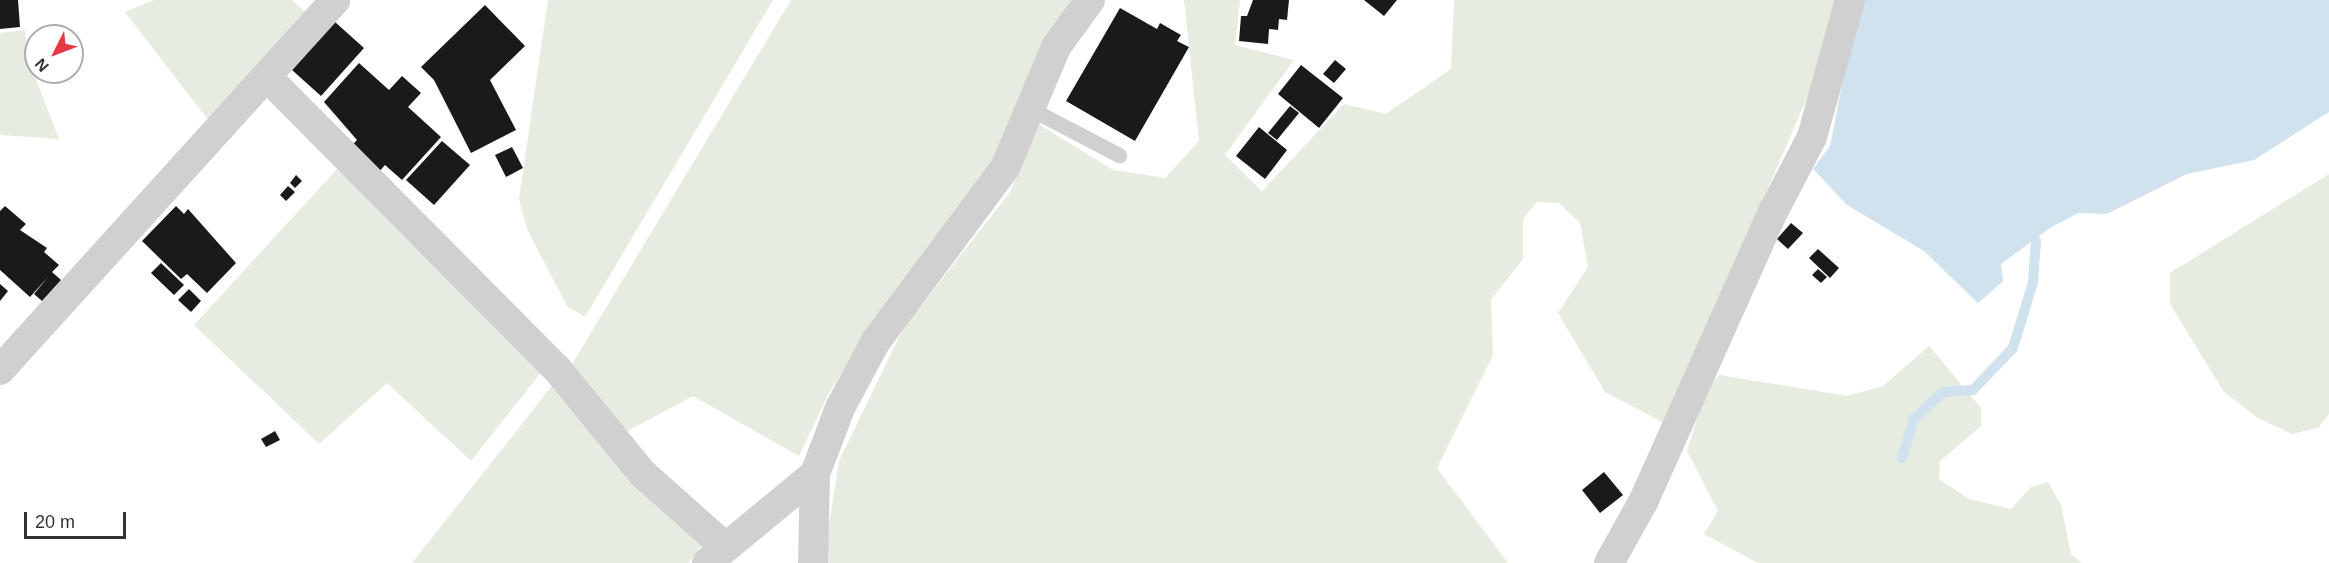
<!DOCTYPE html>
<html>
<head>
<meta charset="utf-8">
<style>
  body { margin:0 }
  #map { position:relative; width:2329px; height:563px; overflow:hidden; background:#fff; font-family:Helvetica,sans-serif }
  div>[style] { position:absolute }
  .green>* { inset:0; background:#e6ecdf }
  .water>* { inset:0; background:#cfe2ee }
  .stream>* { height:10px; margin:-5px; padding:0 5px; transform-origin:5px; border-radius:5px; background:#cfe2ee }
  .building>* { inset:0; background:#1a1a1a }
  .service>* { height:15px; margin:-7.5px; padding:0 7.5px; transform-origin:7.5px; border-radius:7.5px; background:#d0d0d0 }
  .minor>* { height:30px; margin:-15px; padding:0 15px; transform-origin:15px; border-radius:15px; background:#d0d0d0 }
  span { translate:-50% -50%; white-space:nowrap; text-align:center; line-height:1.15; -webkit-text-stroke:6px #fff; paint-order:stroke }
  .north { position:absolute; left:24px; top:24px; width:60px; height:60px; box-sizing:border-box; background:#fff; border:2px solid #adadad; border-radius:50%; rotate:228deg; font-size:16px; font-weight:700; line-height:24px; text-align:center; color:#333 }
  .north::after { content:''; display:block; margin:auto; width:21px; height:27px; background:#e63946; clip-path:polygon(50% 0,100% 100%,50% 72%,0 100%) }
  .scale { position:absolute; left:24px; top:512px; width:102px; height:27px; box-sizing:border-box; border:3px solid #333; border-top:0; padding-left:8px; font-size:18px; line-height:21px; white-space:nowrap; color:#333; -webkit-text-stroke:4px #fff; paint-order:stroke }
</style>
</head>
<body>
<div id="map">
  <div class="green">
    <i style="clip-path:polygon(154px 0,292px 0,310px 16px,212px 125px,125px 12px)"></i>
    <i style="clip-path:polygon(548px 0,773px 0,585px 317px,567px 306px,527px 229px,519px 199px)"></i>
    <i style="clip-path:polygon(791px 0,1071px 0,1043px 48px,991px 163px,866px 334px,828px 395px,799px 456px,693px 396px,620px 435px,571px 366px)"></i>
    <i style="clip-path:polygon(1184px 0,1240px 0,1235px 45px,1294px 60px,1225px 155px,1262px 191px,1344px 104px,1386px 114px,1451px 69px,1454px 0,1839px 0,1813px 84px,1666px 424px,1605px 392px,1558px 313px,1588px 267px,1580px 223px,1559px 203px,1537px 202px,1523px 219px,1523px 259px,1491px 300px,1493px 355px,1437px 468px,1508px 563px,823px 563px,839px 461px,903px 329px,1010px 192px,1040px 125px,1113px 170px,1165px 178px,1199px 141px)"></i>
    <i style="clip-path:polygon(25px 30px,30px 64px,59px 139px,0 135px,0 33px)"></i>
    <i style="clip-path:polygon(339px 167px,544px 369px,471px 461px,387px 383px,319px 444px,194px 325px)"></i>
    <i style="clip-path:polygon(2329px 174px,2329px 414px,2318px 428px,2292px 434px,2258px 418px,2224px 392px,2170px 304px,2170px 273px)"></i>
    <i style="clip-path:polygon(1929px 346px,1981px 408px,1981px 426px,1940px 461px,1939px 479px,1969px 499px,2011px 509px,2031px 487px,2048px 482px,2061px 505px,2071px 554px,2082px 563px,1758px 563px,1704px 534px,1718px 511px,1687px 451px,1707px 387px,1720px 375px,1847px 396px,1883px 386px)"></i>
    <i style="clip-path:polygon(555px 382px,706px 541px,688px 563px,412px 563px)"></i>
  </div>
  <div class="water">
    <i style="clip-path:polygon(1859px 0,2329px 0,2329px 112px,2254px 160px,2187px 174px,2107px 214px,2078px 213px,2050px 228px,2001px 264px,2003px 281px,1978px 303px,1924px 251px,1847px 205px,1813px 169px,1830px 146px)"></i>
  </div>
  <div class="stream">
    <i style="left:1902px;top:458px;width:41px;rotate:-72.9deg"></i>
    <i style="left:1914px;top:419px;width:40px;rotate:-43deg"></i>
    <i style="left:1943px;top:392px;width:30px;rotate:-4deg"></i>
    <i style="left:1973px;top:390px;width:58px;rotate:-46.4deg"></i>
    <i style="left:2013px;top:348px;width:69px;rotate:-73.1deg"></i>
    <i style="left:2033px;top:282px;width:41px;rotate:-85.8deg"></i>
  </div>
  <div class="building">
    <i style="clip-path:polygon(0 0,18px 0,20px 27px,0 29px)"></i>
    <i style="clip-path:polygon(1253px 0,1289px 0,1287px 20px,1279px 19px,1278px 30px,1269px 29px,1268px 44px,1239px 41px,1241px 16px,1247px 16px)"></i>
    <i style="clip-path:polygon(1364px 0,1397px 0,1384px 16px)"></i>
    <i style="clip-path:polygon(485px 5px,525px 46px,490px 80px,516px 130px,471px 153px,434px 80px,421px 67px)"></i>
    <i style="clip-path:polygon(1120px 8px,1157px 29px,1160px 23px,1181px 35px,1177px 41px,1189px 47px,1135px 141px,1066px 101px)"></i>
    <i style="clip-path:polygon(335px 22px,364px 48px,321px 96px,292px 70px)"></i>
    <i style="clip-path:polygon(1335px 60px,1346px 69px,1334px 83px,1323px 74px)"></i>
    <i style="clip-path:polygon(359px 63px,389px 90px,402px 76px,421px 93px,408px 107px,441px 137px,402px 180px,385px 165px,378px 173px,350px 147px,357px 140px,324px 102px)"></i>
    <i style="clip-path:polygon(1301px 65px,1343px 98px,1319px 128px,1278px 94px)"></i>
    <i style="clip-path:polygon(1290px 106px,1299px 113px,1277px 140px,1268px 133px)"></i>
    <i style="clip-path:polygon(1259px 127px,1287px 150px,1265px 179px,1236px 156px)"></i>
    <i style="clip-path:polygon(442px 141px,470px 165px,434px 205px,406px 180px)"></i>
    <i style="clip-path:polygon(512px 147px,523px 168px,506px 177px,495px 155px)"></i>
    <i style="clip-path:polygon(296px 175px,302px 181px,295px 188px,290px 183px)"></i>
    <i style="clip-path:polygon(288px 186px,295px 192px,286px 201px,280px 195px)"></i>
    <i style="clip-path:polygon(5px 206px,26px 224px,20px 230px,47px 248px,44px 252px,59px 265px,52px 272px,61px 280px,42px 301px,34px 294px,48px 277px,30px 297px,0 270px,0 211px)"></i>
    <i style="clip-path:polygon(176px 206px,184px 214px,188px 209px,236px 263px,207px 293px,187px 274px,181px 279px,142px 241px)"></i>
    <i style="clip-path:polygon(1791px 223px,1803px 233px,1788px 249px,1777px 239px)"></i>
    <i style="clip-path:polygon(1818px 249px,1839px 268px,1830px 278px,1809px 258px)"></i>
    <i style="clip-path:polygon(161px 263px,184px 285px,174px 295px,151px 273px)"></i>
    <i style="clip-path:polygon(1818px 269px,1827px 277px,1821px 283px,1812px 275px)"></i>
    <i style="clip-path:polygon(0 284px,8px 291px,0 301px)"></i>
    <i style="clip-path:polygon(189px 289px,201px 301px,191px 312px,178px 300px)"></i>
    <i style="clip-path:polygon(275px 431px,280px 440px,266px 447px,261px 439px)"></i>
    <i style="clip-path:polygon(1604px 472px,1623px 495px,1600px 513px,1582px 490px)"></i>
  </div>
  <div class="service">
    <i style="left:1029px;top:108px;width:102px;rotate:27.6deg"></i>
  </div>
  <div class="minor">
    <i style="left:267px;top:77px;width:412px;rotate:45.2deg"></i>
    <i style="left:557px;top:369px;width:136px;rotate:50.7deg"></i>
    <i style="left:643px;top:474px;width:108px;rotate:41.6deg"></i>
    <i style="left:0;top:370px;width:499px;rotate:-47.8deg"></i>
    <i style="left:707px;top:563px;width:140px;rotate:-39.5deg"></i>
    <i style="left:813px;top:563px;width:89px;rotate:-88.7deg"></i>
    <i style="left:815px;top:474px;width:71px;rotate:-69.3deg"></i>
    <i style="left:840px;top:408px;width:76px;rotate:-61.8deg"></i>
    <i style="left:876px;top:341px;width:216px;rotate:-53.3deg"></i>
    <i style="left:1005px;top:168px;width:131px;rotate:-67.1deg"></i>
    <i style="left:1056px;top:47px;width:58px;rotate:-54.1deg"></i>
    <i style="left:1609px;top:563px;width:72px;rotate:-60.9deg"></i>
    <i style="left:1644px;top:500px;width:318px;rotate:-65.9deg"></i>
    <i style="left:1774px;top:210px;width:82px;rotate:-62.5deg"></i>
    <i style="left:1812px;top:137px;width:142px;rotate:-74.5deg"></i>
  </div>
  <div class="north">N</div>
  <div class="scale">20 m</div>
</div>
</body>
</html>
